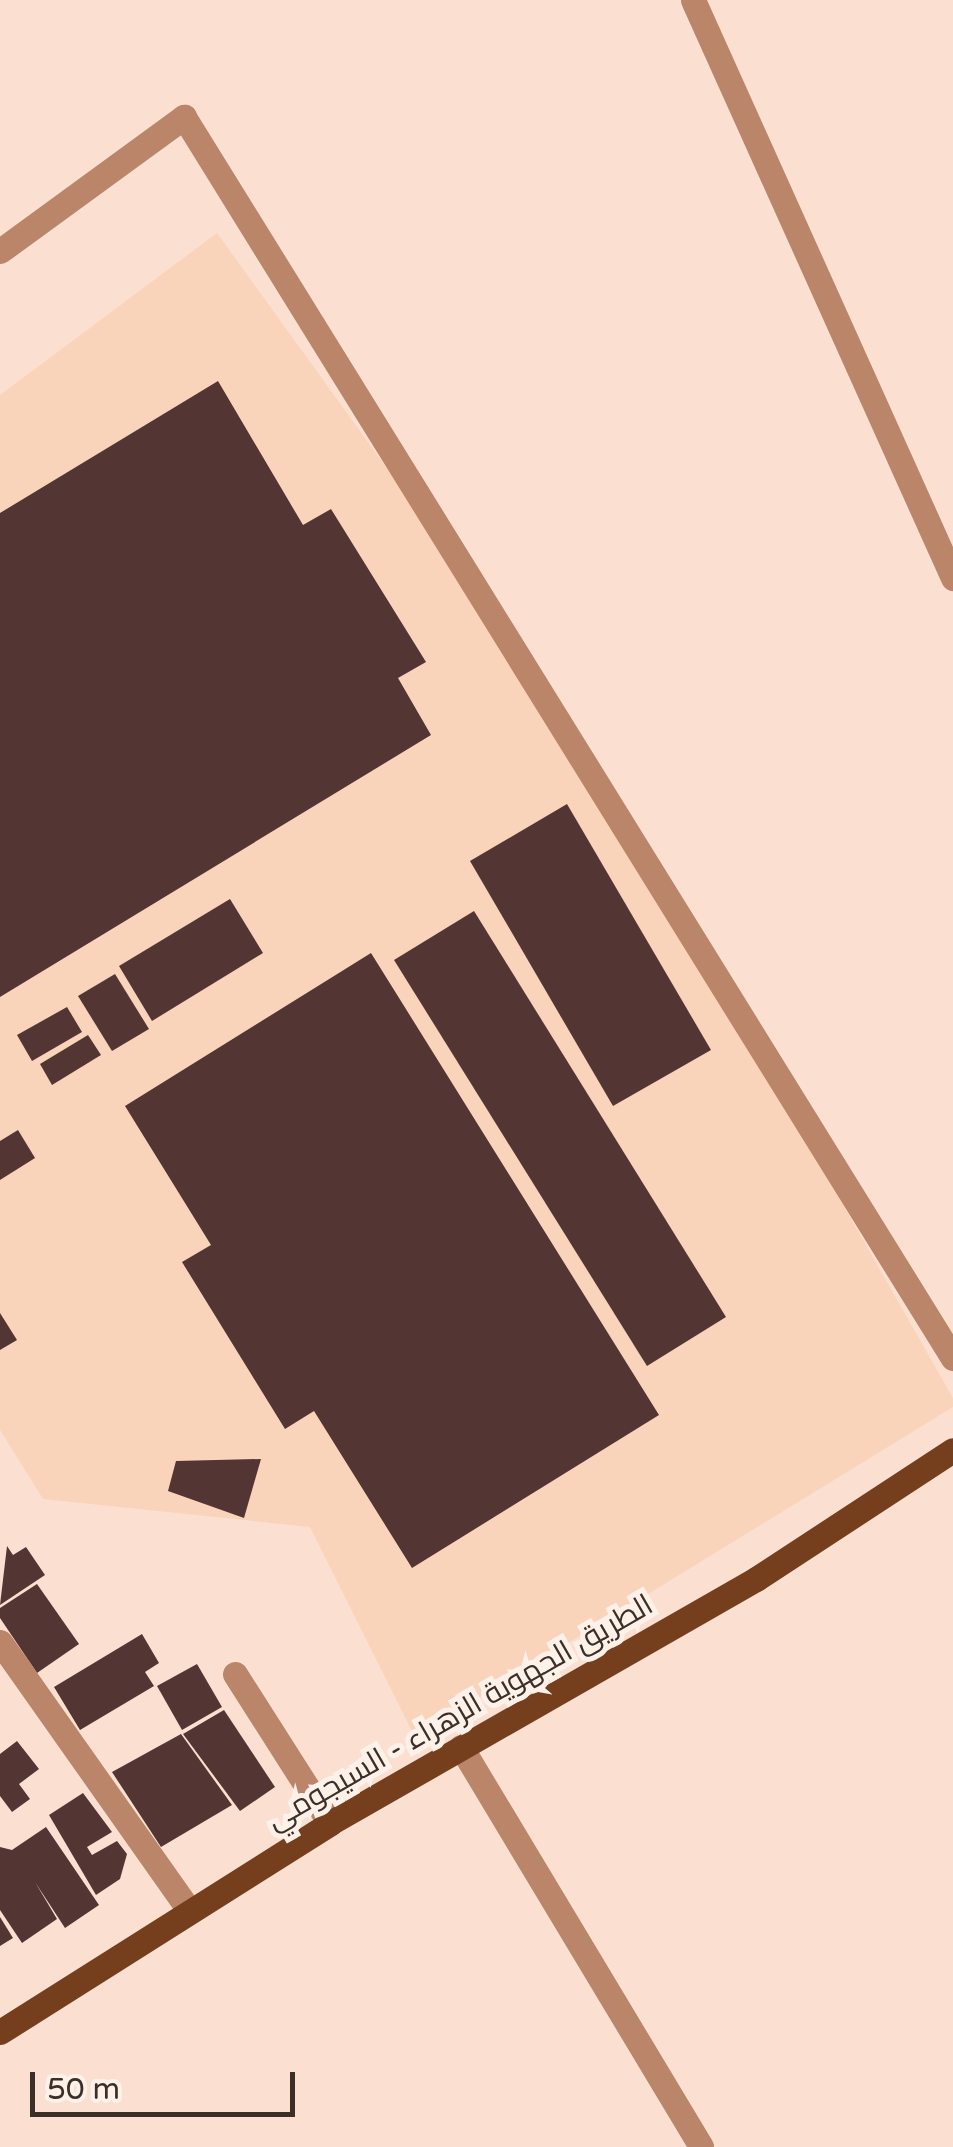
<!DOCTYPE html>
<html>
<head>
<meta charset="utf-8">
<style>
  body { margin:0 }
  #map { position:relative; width:953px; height:2147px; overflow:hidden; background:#fbe0d1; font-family:"Varela Round",Cairo,sans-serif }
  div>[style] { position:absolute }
  .built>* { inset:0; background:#fad3bb }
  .building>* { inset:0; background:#533533 }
  .minor>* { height:25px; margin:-12.5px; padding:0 12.5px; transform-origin:12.5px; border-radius:12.5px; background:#ba8568 }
  .major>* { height:25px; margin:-12.5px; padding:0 12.5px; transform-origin:12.5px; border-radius:12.5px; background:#753f1e }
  span { translate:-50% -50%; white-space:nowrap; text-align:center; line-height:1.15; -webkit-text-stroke:10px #fef1e9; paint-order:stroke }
  .street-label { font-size:30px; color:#3b2f28 }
  .scale { position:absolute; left:30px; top:2072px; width:265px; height:45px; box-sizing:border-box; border:5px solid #3b2f28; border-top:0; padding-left:12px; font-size:30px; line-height:35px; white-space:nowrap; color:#3b2f28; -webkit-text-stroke:8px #fef1e9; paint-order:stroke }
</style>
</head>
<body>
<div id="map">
  <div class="built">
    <i style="clip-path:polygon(217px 233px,562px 711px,953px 1398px,953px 1407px,415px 1737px,310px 1527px,43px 1499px,0 1430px,0 395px)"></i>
  </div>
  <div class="building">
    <i style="clip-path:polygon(218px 381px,303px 525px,331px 509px,426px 662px,398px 678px,431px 735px,0 997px,0 513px)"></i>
    <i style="clip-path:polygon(567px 804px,711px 1050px,613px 1106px,470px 861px)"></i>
    <i style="clip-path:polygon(230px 899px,263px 953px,152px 1021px,119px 966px)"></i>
    <i style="clip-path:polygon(474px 911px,726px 1317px,647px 1366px,394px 960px)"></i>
    <i style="clip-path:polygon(371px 953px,659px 1415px,412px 1568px,314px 1411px,285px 1429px,182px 1262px,211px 1245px,125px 1106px)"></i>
    <i style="clip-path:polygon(115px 974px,149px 1029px,112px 1051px,78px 996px)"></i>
    <i style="clip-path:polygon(67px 1007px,82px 1032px,32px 1061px,17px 1035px)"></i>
    <i style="clip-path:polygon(88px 1035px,101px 1055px,52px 1085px,40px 1064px)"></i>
    <i style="clip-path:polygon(18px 1130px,35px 1158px,0 1180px,0 1141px)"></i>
    <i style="clip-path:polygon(0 1313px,17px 1340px,0 1350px)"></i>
    <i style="clip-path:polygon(261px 1459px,244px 1518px,168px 1491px,176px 1461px)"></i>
    <i style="clip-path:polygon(7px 1546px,13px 1555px,26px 1547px,45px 1575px,0 1605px)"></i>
    <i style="clip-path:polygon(37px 1584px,79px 1644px,37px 1673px,0 1618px,0 1608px)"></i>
    <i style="clip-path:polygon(142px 1634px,159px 1663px,145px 1672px,154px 1686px,80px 1730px,54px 1687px)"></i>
    <i style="clip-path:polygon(197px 1664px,222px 1707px,182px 1730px,157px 1686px)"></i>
    <i style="clip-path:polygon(224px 1710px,275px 1787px,240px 1811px,183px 1734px)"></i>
    <i style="clip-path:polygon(181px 1734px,232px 1805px,161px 1847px,112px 1772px)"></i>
    <i style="clip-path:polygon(17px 1741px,39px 1769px,19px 1784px,30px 1799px,12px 1812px,0 1796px,0 1754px)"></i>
    <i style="clip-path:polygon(83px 1793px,112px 1832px,87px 1847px,92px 1855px,117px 1841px,127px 1854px,120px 1879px,96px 1895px,49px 1815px)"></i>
    <i style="clip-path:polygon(46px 1827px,99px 1905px,65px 1928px,35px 1882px,57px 1919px,22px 1943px,0 1910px,0 1847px,12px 1850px)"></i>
    <i style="clip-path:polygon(0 1917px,13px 1938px,0 1946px)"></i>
  </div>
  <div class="minor">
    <i style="left:693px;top:0;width:634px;rotate:65.78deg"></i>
    <i style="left:0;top:251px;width:228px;rotate:-36.1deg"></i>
    <i style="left:184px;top:117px;width:1460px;rotate:58.22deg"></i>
    <i style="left:0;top:1642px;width:327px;rotate:54.8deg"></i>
    <i style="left:235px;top:1674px;width:177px;rotate:57.5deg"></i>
    <i style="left:461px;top:1747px;width:466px;rotate:59deg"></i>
  </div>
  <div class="major">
    <i style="left:0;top:2032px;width:391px;rotate:-32.3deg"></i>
    <i style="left:330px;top:1823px;width:491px;rotate:-29.8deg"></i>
    <i style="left:756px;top:1579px;width:235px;rotate:-33.2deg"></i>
  </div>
  <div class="street-label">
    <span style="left:460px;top:1713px;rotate:-30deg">الطريق الجهوية الزهراء - السيجومي</span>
  </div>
  <div class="scale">50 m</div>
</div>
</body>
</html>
